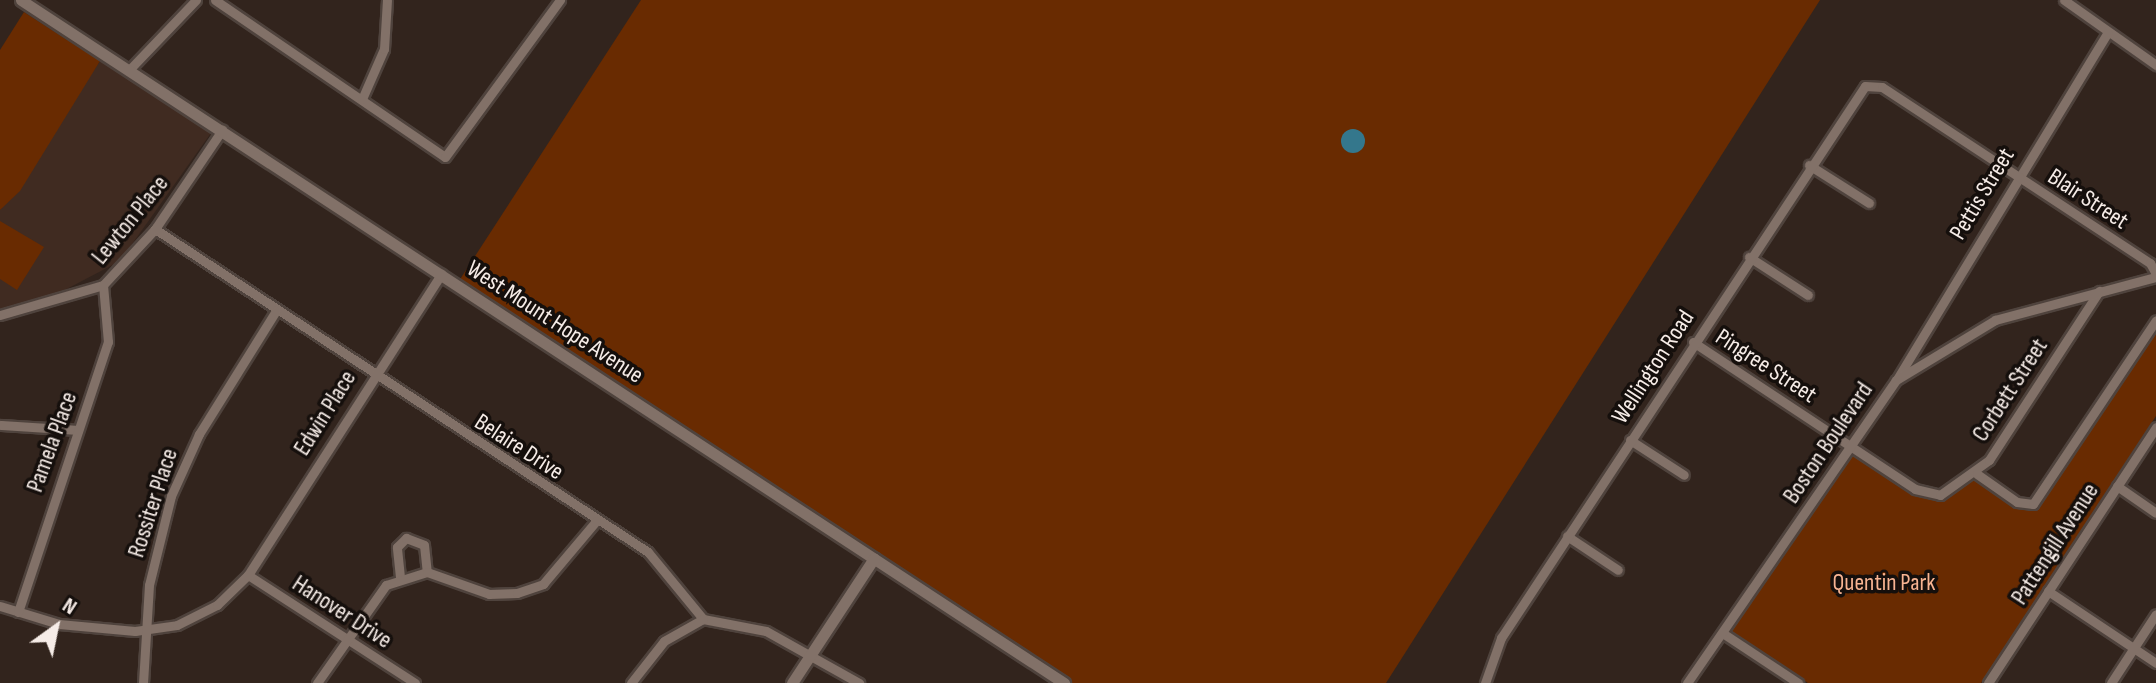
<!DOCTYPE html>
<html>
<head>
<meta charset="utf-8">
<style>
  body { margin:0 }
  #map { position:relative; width:2156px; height:683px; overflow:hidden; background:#32241d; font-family:"Sofia Sans Condensed",sans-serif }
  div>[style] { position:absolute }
  .built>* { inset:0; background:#402b21 }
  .green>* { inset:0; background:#692b01 }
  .water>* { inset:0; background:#34778c }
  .round { border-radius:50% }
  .roads { filter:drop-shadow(2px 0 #4f433d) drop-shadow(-2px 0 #4f433d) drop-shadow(0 2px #4f433d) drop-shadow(0 -2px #4f433d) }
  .minor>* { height:9px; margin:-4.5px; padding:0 4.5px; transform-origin:4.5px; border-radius:4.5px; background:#827168 }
  .tertiary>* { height:11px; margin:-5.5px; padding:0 5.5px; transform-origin:5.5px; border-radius:5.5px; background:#827168 }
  span { translate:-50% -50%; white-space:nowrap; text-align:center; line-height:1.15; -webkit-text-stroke:7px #150f0c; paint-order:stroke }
  .street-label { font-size:24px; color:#f6ece7 }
  .park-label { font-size:24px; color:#f8b492 }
  .north { position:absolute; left:16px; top:587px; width:80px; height:80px; -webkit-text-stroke:6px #150f0c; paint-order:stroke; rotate:33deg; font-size:22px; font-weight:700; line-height:32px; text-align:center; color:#f6ece7 }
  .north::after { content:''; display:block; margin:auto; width:28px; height:36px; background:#f6ece7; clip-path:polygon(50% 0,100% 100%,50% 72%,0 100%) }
</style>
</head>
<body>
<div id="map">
  <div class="built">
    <i style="clip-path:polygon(100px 61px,211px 133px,120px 261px,40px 303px,0 310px,0 210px)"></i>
  </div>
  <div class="green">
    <i style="clip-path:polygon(641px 0,1820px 0,1386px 683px,1064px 683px,457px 284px)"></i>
    <i style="clip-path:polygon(24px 12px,100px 61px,20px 191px,0 210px,0 50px)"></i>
    <i style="clip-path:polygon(0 221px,44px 247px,17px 290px,0 279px)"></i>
    <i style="clip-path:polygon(2156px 319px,2156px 416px,1981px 683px,1808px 683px,1729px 631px,1852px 453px,1940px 497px,1978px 474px,2021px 503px,2041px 497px)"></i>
  </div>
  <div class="water">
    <i class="round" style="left:1341px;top:129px;width:24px;height:24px"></i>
  </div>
  <div class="roads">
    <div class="minor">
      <i style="left:215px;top:0;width:278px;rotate:34.3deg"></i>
      <i style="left:445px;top:157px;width:195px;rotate:-53.8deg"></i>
      <i style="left:2064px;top:0;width:113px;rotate:35.2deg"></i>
      <i style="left:129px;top:70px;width:97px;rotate:-46.3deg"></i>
      <i style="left:362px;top:99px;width:55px;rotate:-66.3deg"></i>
      <i style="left:384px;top:49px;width:49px;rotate:-86.5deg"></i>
      <i style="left:1809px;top:165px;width:71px;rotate:32.3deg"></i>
      <i style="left:155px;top:229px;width:589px;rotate:33.23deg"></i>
      <i style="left:648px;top:552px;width:87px;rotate:50.6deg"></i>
      <i style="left:703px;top:619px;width:64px;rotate:10.8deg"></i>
      <i style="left:766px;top:631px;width:107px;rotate:29.2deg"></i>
      <i style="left:1749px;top:257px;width:70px;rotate:32.8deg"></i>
      <i style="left:0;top:315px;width:107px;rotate:-16.2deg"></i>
      <i style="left:103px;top:285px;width:76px;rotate:-47.1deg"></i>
      <i style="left:155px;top:229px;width:120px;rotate:-55.9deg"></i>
      <i style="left:1693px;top:342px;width:266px;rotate:33.5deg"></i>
      <i style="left:1915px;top:489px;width:26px;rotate:13deg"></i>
      <i style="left:1940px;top:495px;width:60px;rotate:-35.5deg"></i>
      <i style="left:1989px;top:460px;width:202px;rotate:-56.9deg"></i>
      <i style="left:1897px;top:379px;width:405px;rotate:-58.7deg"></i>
      <i style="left:0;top:425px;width:78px;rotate:3.7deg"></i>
      <i style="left:1630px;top:440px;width:64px;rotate:32.9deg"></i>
      <i style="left:1977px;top:474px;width:49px;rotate:35deg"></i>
      <i style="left:2017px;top:502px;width:16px;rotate:7deg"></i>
      <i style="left:2033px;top:504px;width:221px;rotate:-56.2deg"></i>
      <i style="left:2117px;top:486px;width:47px;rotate:34.7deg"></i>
      <i style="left:1567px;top:536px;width:61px;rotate:33.7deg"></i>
      <i style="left:248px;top:575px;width:199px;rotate:32.9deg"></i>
      <i style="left:400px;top:577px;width:30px;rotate:-96deg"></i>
      <i style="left:397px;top:547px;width:13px;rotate:-45deg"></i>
      <i style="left:406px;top:538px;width:19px;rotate:21deg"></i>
      <i style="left:424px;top:545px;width:27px;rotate:84deg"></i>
      <i style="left:2048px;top:591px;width:130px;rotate:33.7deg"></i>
      <i style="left:0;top:606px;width:62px;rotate:17deg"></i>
      <i style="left:59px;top:624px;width:76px;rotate:5.3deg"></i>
      <i style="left:135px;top:631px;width:42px;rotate:-8.1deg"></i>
      <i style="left:177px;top:625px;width:45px;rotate:-26.6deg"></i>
      <i style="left:217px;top:605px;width:43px;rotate:-44.1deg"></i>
      <i style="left:248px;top:575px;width:358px;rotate:-57.3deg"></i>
      <i style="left:18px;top:612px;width:285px;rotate:-71.6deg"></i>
      <i style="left:108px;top:342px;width:57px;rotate:-95deg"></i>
      <i style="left:1724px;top:634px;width:89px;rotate:33.5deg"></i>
      <i style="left:143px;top:683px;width:98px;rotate:-86.5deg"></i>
      <i style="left:149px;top:585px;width:92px;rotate:-76.1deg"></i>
      <i style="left:171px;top:496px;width:68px;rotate:-65.7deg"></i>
      <i style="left:199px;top:434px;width:145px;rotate:-58deg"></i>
      <i style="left:317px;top:683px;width:120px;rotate:-54.9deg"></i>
      <i style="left:386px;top:585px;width:43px;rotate:-17.6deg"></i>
      <i style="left:427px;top:572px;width:66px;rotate:19.5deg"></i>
      <i style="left:489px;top:594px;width:28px;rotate:-2deg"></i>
      <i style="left:517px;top:593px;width:28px;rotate:-19deg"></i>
      <i style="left:543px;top:584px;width:82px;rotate:-49.9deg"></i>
      <i style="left:631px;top:683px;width:53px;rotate:-51.8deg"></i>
      <i style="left:664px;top:641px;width:45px;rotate:-29.4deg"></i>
      <i style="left:1485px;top:683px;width:48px;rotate:-70.4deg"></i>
      <i style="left:1501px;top:638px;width:661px;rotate:-56.6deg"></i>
      <i style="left:1865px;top:86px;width:17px;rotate:3deg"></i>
      <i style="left:1882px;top:87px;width:321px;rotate:33.3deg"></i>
      <i style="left:2150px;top:263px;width:13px;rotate:61deg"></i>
      <i style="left:1687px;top:683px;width:368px;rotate:-55.4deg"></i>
      <i style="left:1896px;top:380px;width:116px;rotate:-31.2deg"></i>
      <i style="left:1995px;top:320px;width:167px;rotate:-15deg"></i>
      <i style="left:1988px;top:683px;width:306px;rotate:-56.7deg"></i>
      <i style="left:2111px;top:683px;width:82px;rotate:-56.9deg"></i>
    </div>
    <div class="tertiary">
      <i style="left:21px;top:0;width:1247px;rotate:33.22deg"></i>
      <i style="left:792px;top:683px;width:149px;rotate:-56.7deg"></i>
    </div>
  </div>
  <div class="street-label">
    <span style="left:1982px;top:194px;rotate:-59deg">Pettis Street</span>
    <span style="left:2088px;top:199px;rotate:33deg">Blair Street</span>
    <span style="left:130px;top:220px;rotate:-51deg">Lewton Place</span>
    <span style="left:555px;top:322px;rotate:33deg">West Mount Hope Avenue</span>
    <span style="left:1766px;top:366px;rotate:33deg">Pingree Street</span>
    <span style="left:1653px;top:367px;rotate:-57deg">Wellington Road</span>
    <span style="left:2010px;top:390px;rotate:-57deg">Corbett Street</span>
    <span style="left:325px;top:413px;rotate:-58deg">Edwin Place</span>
    <span style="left:52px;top:442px;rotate:-70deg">Pamela Place</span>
    <span style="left:1828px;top:443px;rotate:-56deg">Boston Boulevard</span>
    <span style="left:519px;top:447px;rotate:33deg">Belaire Drive</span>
    <span style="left:153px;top:503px;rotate:-72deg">Rossiter Place</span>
    <span style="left:2055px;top:544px;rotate:-57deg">Pattengill Avenue</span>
    <span style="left:342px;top:612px;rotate:33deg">Hanover Drive</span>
  </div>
  <div class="park-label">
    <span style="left:1884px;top:583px">Quentin Park</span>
  </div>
  <div class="north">N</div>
</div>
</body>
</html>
